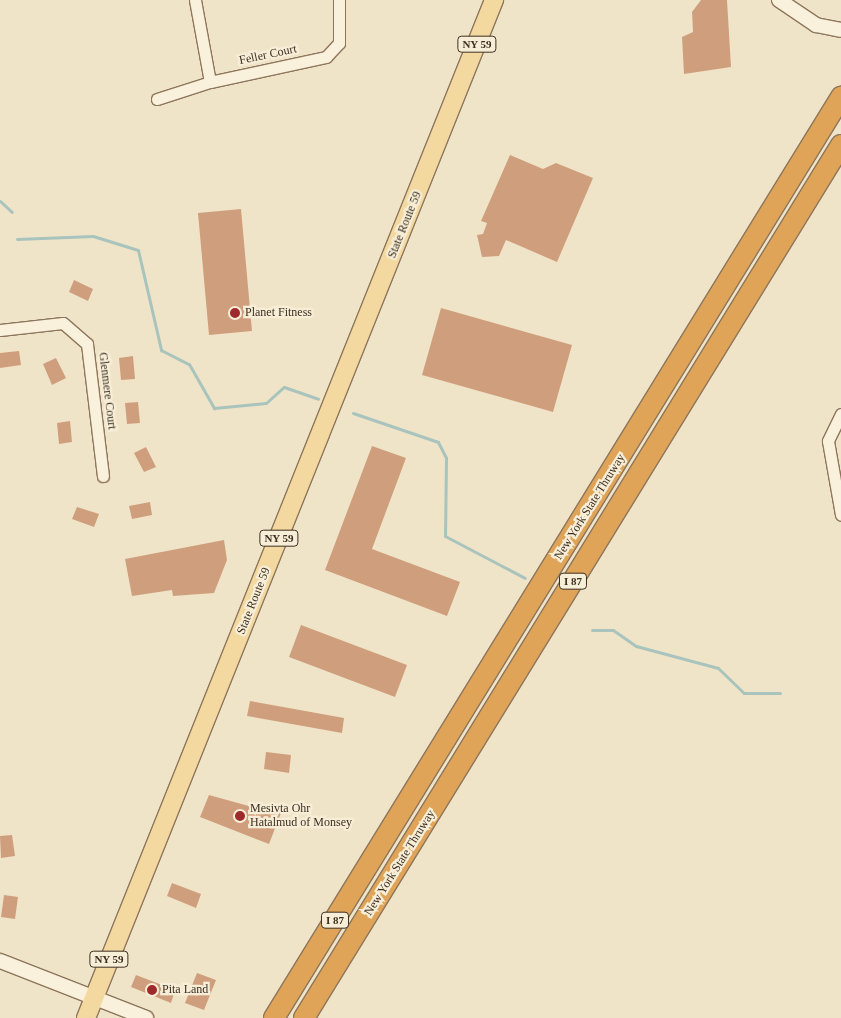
<!DOCTYPE html>
<html>
<head>
<meta charset="utf-8">
<style>
  body { margin:0 }
  #map { position:relative; width:841px; height:1018px; overflow:hidden; background:#f0e4c8; font-family:"Times New Roman",serif }
  div>[style] { position:absolute }
  .stream>* { height:3px; margin:-1.5px; padding:0 1.5px; transform-origin:1.5px; border-radius:1.5px; background:#a9c4bc }
  .building>* { inset:0; background:#cf9f7d }
  .roads { filter:drop-shadow(1px 0 #8d765c) drop-shadow(-1px 0 #8d765c) drop-shadow(0 1px #8d765c) drop-shadow(0 -1px #8d765c) }
  .minor>* { height:11px; margin:-5.5px; padding:0 5.5px; transform-origin:5.5px; border-radius:5.5px; background:#faf1dc }
  .tertiary>* { height:14px; margin:-7px; padding:0 7px; transform-origin:7px; border-radius:7px; background:#faf1dc }
  .primary>* { height:18px; margin:-9px; padding:0 9px; transform-origin:9px; border-radius:9px; background:#f3d9a0 }
  .motorway>* { height:20px; margin:-10px; padding:0 10px; transform-origin:10px; border-radius:10px; background:#e0a458 }
  .dots>* { width:14px; height:14px; translate:-50% -50%; box-sizing:border-box; border:2px solid #f7eed8; border-radius:50% }
  span { translate:-50% -50%; white-space:nowrap; text-align:center; line-height:1.15; -webkit-text-stroke:4.5px #f7eed8; paint-order:stroke }
  .shield-label span { padding:1px 4px; background:#f7eed8; border:1px solid; border-radius:4px; -webkit-text-stroke-width:0 }
  .shield-label { font-size:11px; color:#3d2e20; font-weight:700 }
  .street-label { font-size:12px; color:#3d2e20 }
  .poi-label { font-size:12px; color:#3d2e20 }
  .left { translate:0 -50%; text-align:left }
</style>
</head>
<body>
<div id="map">
  <div class="stream">
    <i style="left:0;top:201px;width:16px;rotate:43deg"></i>
    <i style="left:17px;top:239px;width:76px;rotate:-2.3deg"></i>
    <i style="left:93px;top:236px;width:47px;rotate:17.3deg"></i>
    <i style="left:138px;top:250px;width:103px;rotate:77deg"></i>
    <i style="left:161px;top:350px;width:31px;rotate:27deg"></i>
    <i style="left:189px;top:364px;width:51px;rotate:60.4deg"></i>
    <i style="left:214px;top:408px;width:52px;rotate:-5.5deg"></i>
    <i style="left:266px;top:403px;width:24px;rotate:-42deg"></i>
    <i style="left:284px;top:387px;width:36px;rotate:19deg"></i>
    <i style="left:353px;top:413px;width:90px;rotate:18.8deg"></i>
    <i style="left:438px;top:442px;width:18px;rotate:63deg"></i>
    <i style="left:446px;top:458px;width:78px;rotate:90.7deg"></i>
    <i style="left:445px;top:536px;width:90px;rotate:27.7deg"></i>
    <i style="left:592px;top:630px;width:21px"></i>
    <i style="left:613px;top:630px;width:28px;rotate:35deg"></i>
    <i style="left:636px;top:646px;width:85px;rotate:15deg"></i>
    <i style="left:718px;top:668px;width:36px;rotate:44deg"></i>
    <i style="left:744px;top:693px;width:36px"></i>
  </div>
  <div class="building">
    <i style="clip-path:polygon(701px 0,727px 0,731px 67px,684px 74px,682px 37px,693px 32px,692px 12px)"></i>
    <i style="clip-path:polygon(510px 155px,543px 169px,556px 163px,593px 178px,557px 262px,506px 240px,499px 256px,482px 257px,477px 235px,483px 234px,487px 223px,481px 221px)"></i>
    <i style="clip-path:polygon(241px 209px,252px 331px,209px 335px,198px 213px)"></i>
    <i style="clip-path:polygon(74px 280px,93px 289px,88px 301px,69px 292px)"></i>
    <i style="clip-path:polygon(441px 308px,572px 345px,553px 412px,422px 375px)"></i>
    <i style="clip-path:polygon(19px 351px,21px 365px,0 368px,0 353px)"></i>
    <i style="clip-path:polygon(133px 356px,135px 379px,121px 380px,119px 358px)"></i>
    <i style="clip-path:polygon(56px 358px,66px 378px,52px 385px,43px 364px)"></i>
    <i style="clip-path:polygon(138px 402px,140px 423px,127px 424px,125px 403px)"></i>
    <i style="clip-path:polygon(70px 421px,72px 442px,59px 444px,57px 423px)"></i>
    <i style="clip-path:polygon(372px 446px,406px 458px,372px 549px,460px 582px,447px 616px,325px 570px)"></i>
    <i style="clip-path:polygon(146px 447px,156px 467px,144px 472px,134px 453px)"></i>
    <i style="clip-path:polygon(150px 502px,152px 515px,132px 519px,129px 506px)"></i>
    <i style="clip-path:polygon(77px 507px,99px 514px,94px 527px,72px 519px)"></i>
    <i style="clip-path:polygon(224px 540px,227px 560px,214px 593px,173px 596px,172px 590px,132px 596px,125px 559px)"></i>
    <i style="clip-path:polygon(301px 625px,407px 665px,395px 697px,289px 657px)"></i>
    <i style="clip-path:polygon(250px 701px,344px 718px,342px 733px,247px 716px)"></i>
    <i style="clip-path:polygon(266px 752px,291px 755px,289px 773px,264px 769px)"></i>
    <i style="clip-path:polygon(209px 795px,256px 808px,258px 803px,281px 813px,269px 844px,200px 817px)"></i>
    <i style="clip-path:polygon(12px 835px,15px 856px,1px 858px,0 836px)"></i>
    <i style="clip-path:polygon(172px 883px,201px 894px,196px 908px,167px 896px)"></i>
    <i style="clip-path:polygon(4px 895px,18px 897px,15px 919px,1px 917px)"></i>
    <i style="clip-path:polygon(197px 973px,216px 980px,204px 1010px,185px 1003px)"></i>
    <i style="clip-path:polygon(136px 975px,175px 990px,171px 1003px,131px 987px)"></i>
  </div>
  <div class="roads">
    <div class="minor">
      <i style="left:195px;top:0;width:83px;rotate:79.6deg"></i>
      <i style="left:157px;top:99px;width:56px;rotate:-17.8deg"></i>
      <i style="left:210px;top:82px;width:119px;rotate:-12.2deg"></i>
      <i style="left:326px;top:57px;width:19px;rotate:-47deg"></i>
      <i style="left:339px;top:43px;width:43px;rotate:-90deg"></i>
      <i style="left:0;top:330px;width:63px;rotate:-6.3deg"></i>
      <i style="left:63px;top:323px;width:32px;rotate:41deg"></i>
      <i style="left:87px;top:344px;width:133px;rotate:83.1deg"></i>
      <i style="left:841px;top:414px;width:30px;rotate:116deg"></i>
      <i style="left:828px;top:441px;width:75px;rotate:80deg"></i>
    </div>
    <div class="tertiary">
      <i style="left:779px;top:0;width:45px;rotate:34deg"></i>
      <i style="left:816px;top:25px;width:25px;rotate:11deg"></i>
      <i style="left:0;top:961px;width:157px;rotate:21.3deg"></i>
    </div>
    <div class="primary">
      <i style="left:86px;top:1018px;width:1097px;rotate:-68.16deg"></i>
    </div>
    <div class="motorway">
      <i style="left:274px;top:1018px;width:1082px;rotate:-58.38deg"></i>
      <i style="left:304px;top:1018px;width:1025px;rotate:-58.4deg"></i>
    </div>
  </div>
  <div class="dots">
    <i style="left:235px;top:313px;background:#9e2a2b"></i>
    <i style="left:240px;top:816px;background:#9e2a2b"></i>
    <i style="left:152px;top:990px;background:#9e2a2b"></i>
  </div>
  <div class="shield-label">
    <span style="left:477px;top:44px">NY 59</span>
    <span style="left:279px;top:538px">NY 59</span>
    <span style="left:573px;top:581px">I 87</span>
    <span style="left:335px;top:920px">I 87</span>
    <span style="left:109px;top:959px">NY 59</span>
  </div>
  <div class="street-label">
    <span style="left:268px;top:55px;rotate:-12deg">Feller Court</span>
    <span style="left:405px;top:225px;rotate:-68deg">State Route 59</span>
    <span style="left:107px;top:391px;rotate:83deg">Glenmere Court</span>
    <span style="left:590px;top:507px;rotate:-58deg">New York State Thruway</span>
    <span style="left:254px;top:601px;rotate:-68deg">State Route 59</span>
    <span style="left:400px;top:863px;rotate:-58deg">New York State Thruway</span>
  </div>
  <div class="poi-label">
    <span class="left" style="left:245px;top:313px">Planet Fitness</span>
    <span class="left" style="left:250px;top:816px">Mesivta Ohr<br>Hatalmud of Monsey</span>
    <span class="left" style="left:162px;top:990px">Pita Land</span>
  </div>
</div>
</body>
</html>
